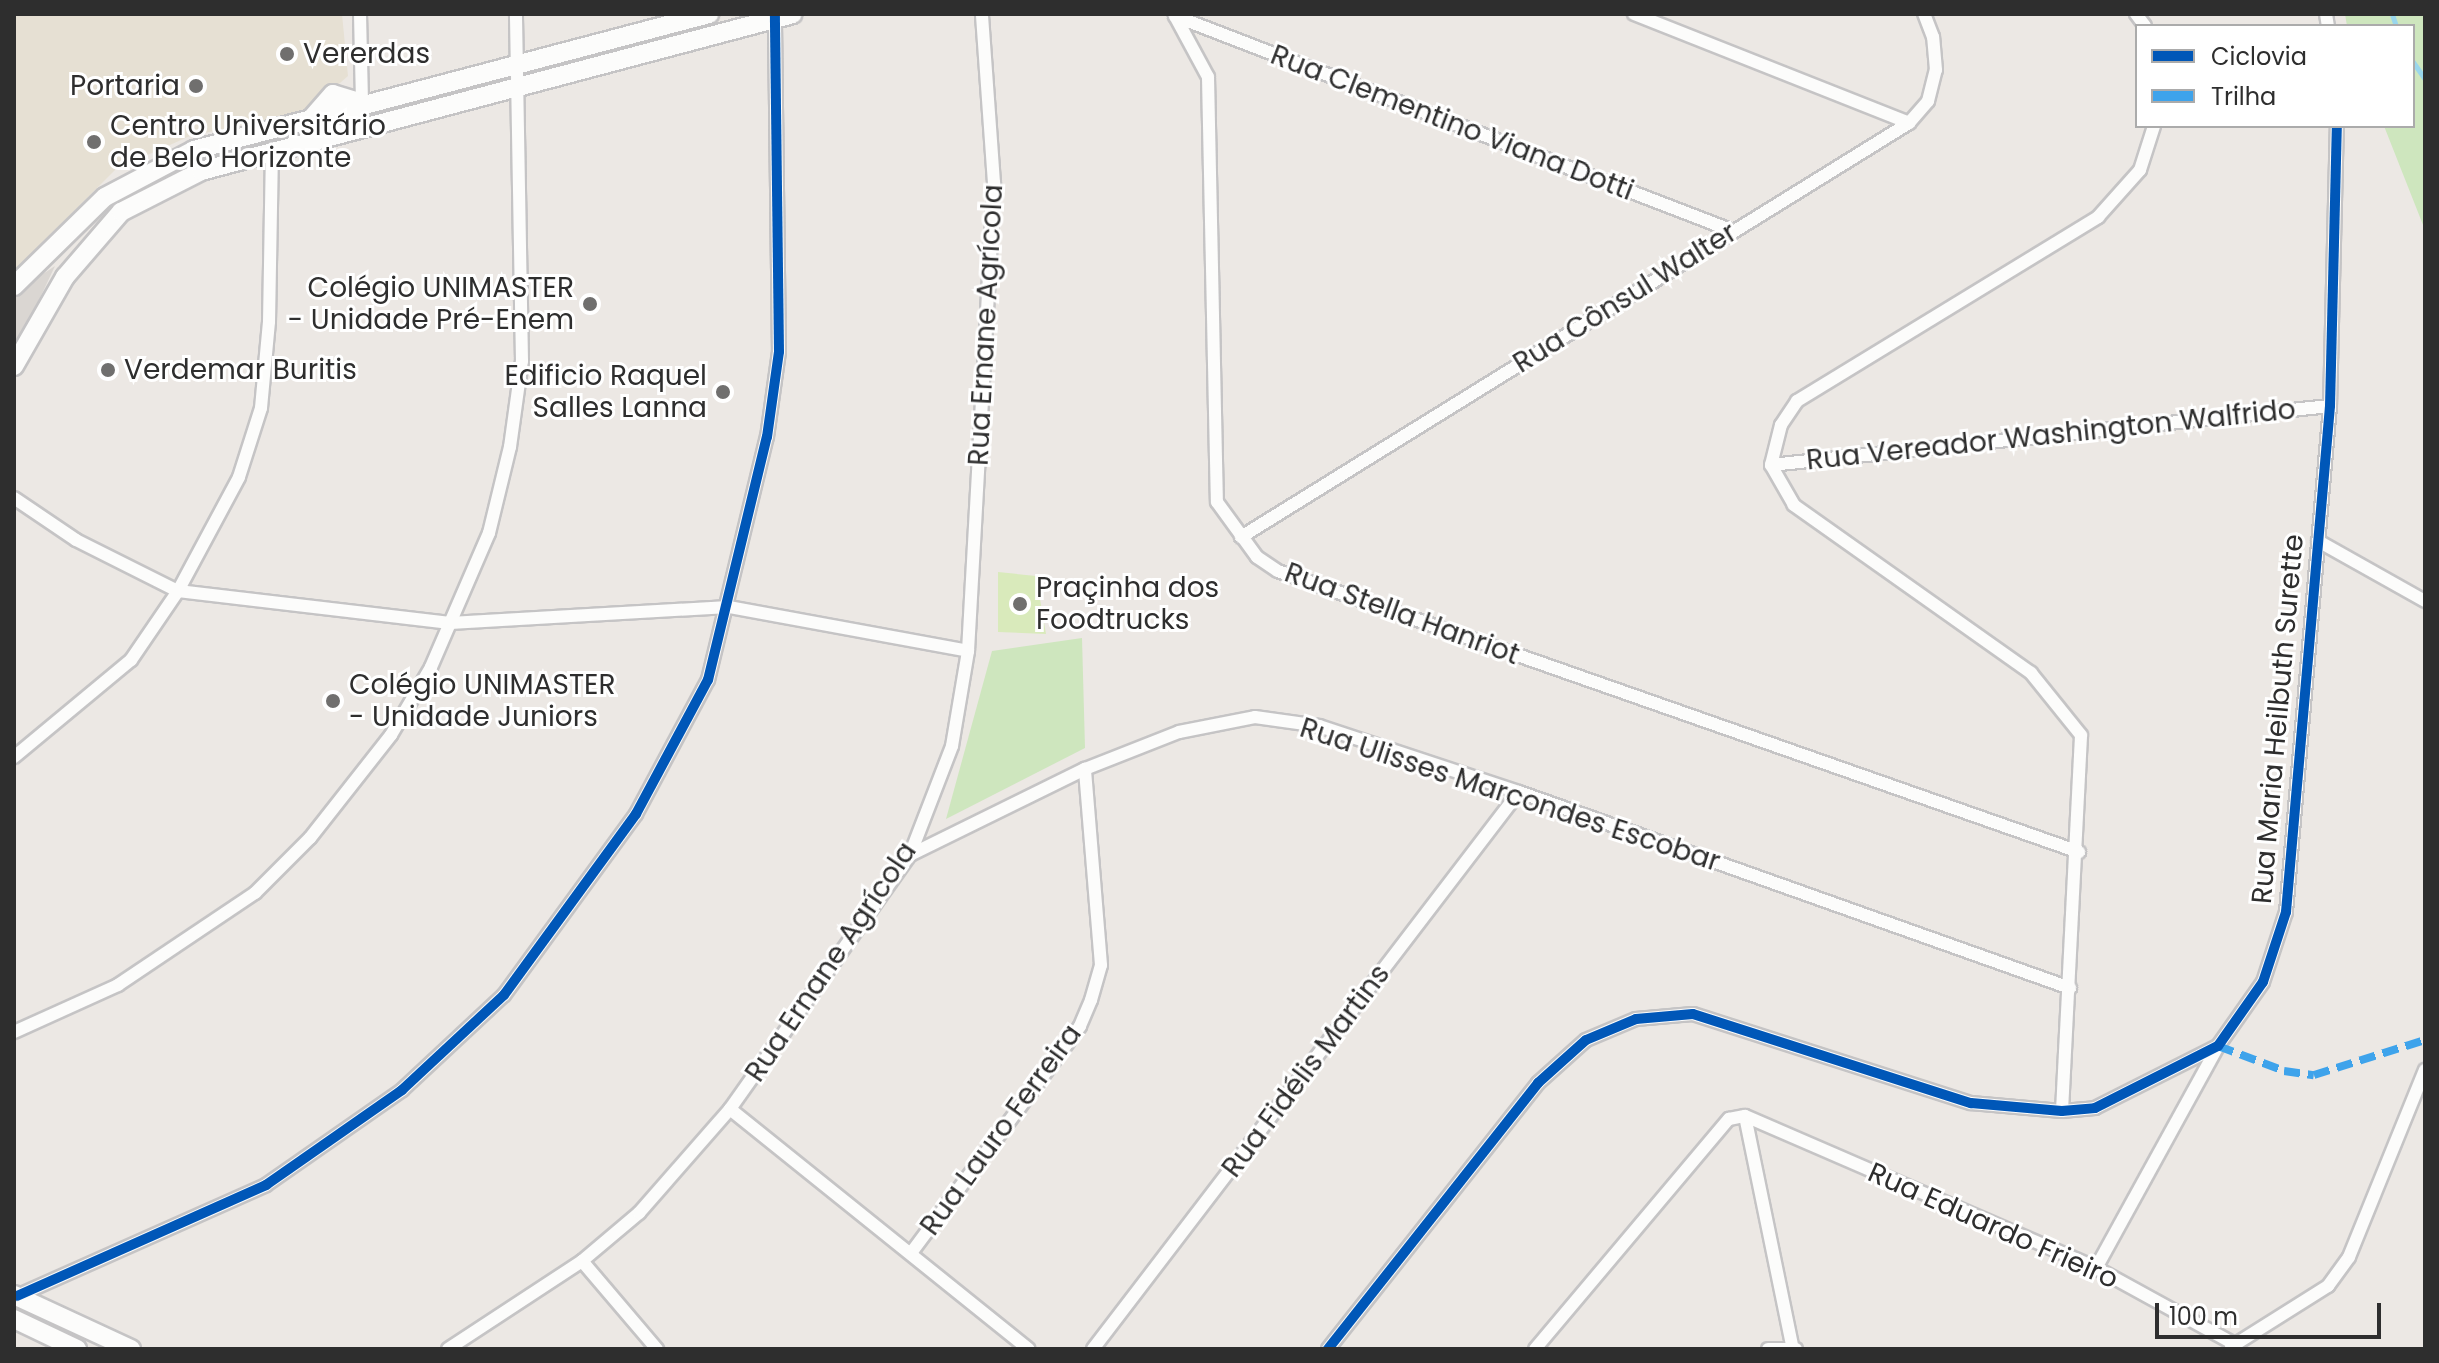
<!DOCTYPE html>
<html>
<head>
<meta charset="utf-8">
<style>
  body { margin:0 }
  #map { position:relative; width:2439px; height:1363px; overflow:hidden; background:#ece8e4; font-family:Poppins,sans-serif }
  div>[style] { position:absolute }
  .education>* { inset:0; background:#e6e0d3 }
  .green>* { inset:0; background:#cee6be }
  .pitch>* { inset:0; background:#d9eabb }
  .plaza>* { inset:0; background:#dad6d2 }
  .stream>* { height:5px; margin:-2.5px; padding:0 2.5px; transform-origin:2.5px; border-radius:2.5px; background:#99d6ec }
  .roads { filter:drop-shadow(2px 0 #c5c4c5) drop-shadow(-2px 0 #c5c4c5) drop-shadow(0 2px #c5c4c5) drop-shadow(0 -2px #c5c4c5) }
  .street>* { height:12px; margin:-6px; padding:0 6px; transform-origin:6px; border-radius:6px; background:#fcfcfb }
  .secondary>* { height:18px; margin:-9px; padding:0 9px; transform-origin:9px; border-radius:9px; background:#fcfcfb }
  .quiet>* { height:8px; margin-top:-4px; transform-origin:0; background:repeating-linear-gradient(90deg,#3ea3eb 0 16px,transparent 0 24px) }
  .cycleway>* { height:10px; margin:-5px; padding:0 5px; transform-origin:5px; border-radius:5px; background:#0057b8 }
  .dots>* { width:22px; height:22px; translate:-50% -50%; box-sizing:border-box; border:4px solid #fff; border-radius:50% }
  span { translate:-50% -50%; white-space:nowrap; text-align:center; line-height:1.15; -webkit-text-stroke:6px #fff; paint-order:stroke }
  .poi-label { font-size:28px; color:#2e2e2e }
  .left { translate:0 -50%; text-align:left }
  .right { translate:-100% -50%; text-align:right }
  .street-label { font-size:28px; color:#2e2e2e }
  .frame { position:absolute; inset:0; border:16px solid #2e2e2e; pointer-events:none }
  .legend { position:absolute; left:2135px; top:24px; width:280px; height:104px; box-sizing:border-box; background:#fff; border:2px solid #ababab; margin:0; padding:10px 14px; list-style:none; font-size:24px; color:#2e2e2e }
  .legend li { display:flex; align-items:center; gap:16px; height:40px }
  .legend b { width:40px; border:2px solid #ababab }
  .scale { position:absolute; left:2155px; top:1303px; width:226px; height:36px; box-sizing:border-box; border:4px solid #2e2e2e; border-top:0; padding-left:10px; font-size:24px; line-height:28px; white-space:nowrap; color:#2e2e2e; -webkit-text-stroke:6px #fff; paint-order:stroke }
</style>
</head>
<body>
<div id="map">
  <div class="education">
    <i style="clip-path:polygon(14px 14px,342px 14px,348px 76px,308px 111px,190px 136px,116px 169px,14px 271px)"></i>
  </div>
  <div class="green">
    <i style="clip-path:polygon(2345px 14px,2425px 14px,2425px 230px,2384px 126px,2413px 126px,2413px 26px,2347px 26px)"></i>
    <i style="clip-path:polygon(1082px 638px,1085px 748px,946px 819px,992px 651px)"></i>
  </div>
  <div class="pitch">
    <i style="clip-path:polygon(998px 572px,1036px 576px,1046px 634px,998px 632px)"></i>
  </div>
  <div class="plaza">
    <i style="clip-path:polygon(55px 266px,22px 336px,14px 351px,14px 293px)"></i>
  </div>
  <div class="stream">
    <i style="left:2392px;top:14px;width:13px;rotate:72deg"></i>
    <i style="left:2413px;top:62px;width:21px;rotate:55deg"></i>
  </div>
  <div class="roads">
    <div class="street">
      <i style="left:360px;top:14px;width:89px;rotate:88.7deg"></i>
      <i style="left:1634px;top:14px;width:296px;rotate:21.6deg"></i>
      <i style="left:2136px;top:14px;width:15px;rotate:53deg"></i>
      <i style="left:2326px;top:14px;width:12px;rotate:81deg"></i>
      <i style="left:1175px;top:16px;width:69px;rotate:61.6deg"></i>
      <i style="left:1208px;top:77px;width:425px;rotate:88.8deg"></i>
      <i style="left:1217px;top:502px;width:68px;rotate:54deg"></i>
      <i style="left:1257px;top:557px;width:25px;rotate:34deg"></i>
      <i style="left:1278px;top:571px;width:849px;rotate:19.33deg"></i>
      <i style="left:1175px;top:16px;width:598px;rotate:21.07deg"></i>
      <i style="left:1771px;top:465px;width:562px;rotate:-6.03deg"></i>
      <i style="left:14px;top:498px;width:75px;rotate:34.1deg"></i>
      <i style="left:76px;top:540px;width:114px;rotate:26.6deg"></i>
      <i style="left:178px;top:591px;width:274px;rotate:6.7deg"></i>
      <i style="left:450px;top:623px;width:279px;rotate:-3.3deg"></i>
      <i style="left:729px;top:607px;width:243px;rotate:10.4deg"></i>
      <i style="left:1241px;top:537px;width:786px;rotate:-31.79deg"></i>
      <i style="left:1909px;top:123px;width:29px;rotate:-49deg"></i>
      <i style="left:1928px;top:101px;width:32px;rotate:-76deg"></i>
      <i style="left:1936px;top:70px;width:33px;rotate:-95deg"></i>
      <i style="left:1933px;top:37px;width:25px;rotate:-111deg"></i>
      <i style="left:2318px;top:541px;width:123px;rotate:29.3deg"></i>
      <i style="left:14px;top:757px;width:152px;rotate:-39.7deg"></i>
      <i style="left:131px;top:660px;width:83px;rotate:-55.7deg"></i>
      <i style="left:178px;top:591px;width:129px;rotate:-61.8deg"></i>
      <i style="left:239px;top:477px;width:72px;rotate:-72.3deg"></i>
      <i style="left:261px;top:408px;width:86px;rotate:-84.7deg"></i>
      <i style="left:269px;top:322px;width:169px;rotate:-89deg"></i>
      <i style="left:910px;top:855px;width:195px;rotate:-26.2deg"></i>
      <i style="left:1085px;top:769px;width:101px;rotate:-21.5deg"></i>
      <i style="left:1179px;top:732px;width:77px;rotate:-11.2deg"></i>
      <i style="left:1255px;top:717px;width:65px;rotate:8deg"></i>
      <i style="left:1319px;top:726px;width:211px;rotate:18.3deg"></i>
      <i style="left:1519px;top:792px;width:585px;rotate:19.58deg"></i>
      <i style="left:14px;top:1032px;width:114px;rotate:-24.3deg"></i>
      <i style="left:118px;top:985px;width:165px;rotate:-33.9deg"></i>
      <i style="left:255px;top:893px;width:78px;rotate:-45deg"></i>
      <i style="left:310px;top:838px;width:131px;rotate:-51.8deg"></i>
      <i style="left:391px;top:735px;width:79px;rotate:-59.5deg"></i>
      <i style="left:431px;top:667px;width:146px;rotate:-66.6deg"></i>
      <i style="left:489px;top:533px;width:89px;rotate:-76.3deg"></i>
      <i style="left:510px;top:447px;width:87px;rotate:-82.1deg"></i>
      <i style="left:522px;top:361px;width:347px;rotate:-91deg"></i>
      <i style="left:730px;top:1109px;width:383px;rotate:38.8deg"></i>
      <i style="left:2062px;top:1111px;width:376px;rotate:-87.1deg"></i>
      <i style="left:2081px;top:735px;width:80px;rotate:-128.9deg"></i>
      <i style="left:2031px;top:673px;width:291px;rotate:-144.7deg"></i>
      <i style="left:1794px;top:505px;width:46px;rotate:-119.9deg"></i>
      <i style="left:1771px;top:465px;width:41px;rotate:-76deg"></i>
      <i style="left:1781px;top:425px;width:29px;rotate:-56deg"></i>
      <i style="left:1797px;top:401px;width:353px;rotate:-31.4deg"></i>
      <i style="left:2098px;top:217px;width:63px;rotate:-48.2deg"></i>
      <i style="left:2140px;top:170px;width:46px;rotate:-72.3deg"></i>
      <i style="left:1745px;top:1116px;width:382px;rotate:23.4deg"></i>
      <i style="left:2096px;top:1268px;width:160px;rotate:28.8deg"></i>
      <i style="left:1745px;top:1116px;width:238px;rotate:78.4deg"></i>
      <i style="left:911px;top:1253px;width:283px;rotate:-53.3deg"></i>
      <i style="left:1080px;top:1026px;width:28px;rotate:-67deg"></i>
      <i style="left:1091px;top:1000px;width:36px;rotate:-74deg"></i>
      <i style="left:1101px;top:965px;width:197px;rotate:-94.7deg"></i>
      <i style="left:582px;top:1261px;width:116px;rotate:49.6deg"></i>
      <i style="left:2096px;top:1268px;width:253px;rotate:-61.2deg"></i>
      <i style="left:17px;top:1296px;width:273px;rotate:-24deg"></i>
      <i style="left:266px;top:1185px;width:166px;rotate:-34.9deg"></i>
      <i style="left:402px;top:1090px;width:139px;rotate:-43deg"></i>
      <i style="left:504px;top:995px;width:224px;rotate:-53.9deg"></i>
      <i style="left:636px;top:814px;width:152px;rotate:-61.8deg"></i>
      <i style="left:708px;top:680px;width:250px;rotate:-76.4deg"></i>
      <i style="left:767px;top:437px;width:86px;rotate:-82deg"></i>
      <i style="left:779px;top:352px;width:338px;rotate:-90.7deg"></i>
      <i style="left:2231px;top:1347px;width:115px;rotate:-32.2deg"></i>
      <i style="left:2328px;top:1286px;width:36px;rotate:-54deg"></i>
      <i style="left:2349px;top:1257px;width:202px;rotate:-67.9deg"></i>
      <i style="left:448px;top:1349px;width:160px;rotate:-33.3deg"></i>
      <i style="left:582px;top:1261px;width:75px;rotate:-40.1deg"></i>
      <i style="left:639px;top:1213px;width:138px;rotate:-48.8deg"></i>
      <i style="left:730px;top:1109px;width:311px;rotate:-54.7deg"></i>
      <i style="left:910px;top:855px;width:117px;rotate:-68.9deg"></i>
      <i style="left:952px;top:746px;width:96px;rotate:-80.4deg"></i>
      <i style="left:968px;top:651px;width:469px;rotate:-86.8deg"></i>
      <i style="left:994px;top:183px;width:169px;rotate:-94.1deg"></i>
      <i style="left:1093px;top:1349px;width:701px;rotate:-52.59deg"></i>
      <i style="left:1328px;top:1349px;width:339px;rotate:-51.7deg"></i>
      <i style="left:1538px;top:1083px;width:64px;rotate:-41.9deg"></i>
      <i style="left:1586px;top:1040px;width:54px;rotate:-22.8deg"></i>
      <i style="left:1636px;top:1019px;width:57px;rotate:-5deg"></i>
      <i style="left:1693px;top:1014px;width:292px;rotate:17.8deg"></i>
      <i style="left:1971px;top:1103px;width:91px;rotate:5deg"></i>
      <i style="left:2062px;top:1111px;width:33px;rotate:-5deg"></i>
      <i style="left:2095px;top:1108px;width:138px;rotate:-26.8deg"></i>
      <i style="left:2218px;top:1046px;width:78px;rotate:-54.9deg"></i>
      <i style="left:2263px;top:982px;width:74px;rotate:-71.8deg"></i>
      <i style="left:2286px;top:912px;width:508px;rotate:-85.03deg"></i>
      <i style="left:2330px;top:406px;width:280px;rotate:-88.6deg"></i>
      <i style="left:1535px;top:1349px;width:301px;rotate:-49.9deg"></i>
      <i style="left:1729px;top:1119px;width:16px;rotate:-11deg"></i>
      <i style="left:1768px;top:1349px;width:28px"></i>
    </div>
    <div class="secondary">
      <i style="left:311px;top:119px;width:33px;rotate:-49deg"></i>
      <i style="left:333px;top:94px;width:30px;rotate:17deg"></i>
      <i style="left:14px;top:286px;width:127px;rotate:-44.4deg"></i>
      <i style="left:105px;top:197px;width:101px;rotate:-27.8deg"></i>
      <i style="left:194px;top:150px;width:533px;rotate:-14.79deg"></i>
      <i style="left:14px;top:366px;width:103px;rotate:-60.2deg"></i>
      <i style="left:65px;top:277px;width:86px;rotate:-49.3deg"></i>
      <i style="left:121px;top:212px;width:90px;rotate:-27.1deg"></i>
      <i style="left:201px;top:171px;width:612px;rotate:-14.85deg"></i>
      <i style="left:14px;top:1295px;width:129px;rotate:24.8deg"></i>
      <i style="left:14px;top:1319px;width:70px;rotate:25.5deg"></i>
    </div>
  </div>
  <div class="quiet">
    <i style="left:2218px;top:1046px;width:71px;rotate:20.7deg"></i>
    <i style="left:2284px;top:1071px;width:30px;rotate:8deg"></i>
    <i style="left:2314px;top:1075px;width:116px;rotate:-17.5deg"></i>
  </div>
  <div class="cycleway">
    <i style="left:17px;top:1296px;width:273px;rotate:-24deg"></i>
    <i style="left:266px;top:1185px;width:166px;rotate:-34.9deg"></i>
    <i style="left:402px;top:1090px;width:139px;rotate:-43deg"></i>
    <i style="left:504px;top:995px;width:224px;rotate:-53.9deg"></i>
    <i style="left:636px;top:814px;width:152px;rotate:-61.8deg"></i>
    <i style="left:708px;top:680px;width:250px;rotate:-76.4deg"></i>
    <i style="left:767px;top:437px;width:86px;rotate:-82deg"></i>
    <i style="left:779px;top:352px;width:338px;rotate:-90.7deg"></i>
    <i style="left:1328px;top:1349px;width:339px;rotate:-51.7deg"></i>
    <i style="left:1538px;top:1083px;width:64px;rotate:-41.9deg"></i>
    <i style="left:1586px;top:1040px;width:54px;rotate:-22.8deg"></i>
    <i style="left:1636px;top:1019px;width:57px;rotate:-5deg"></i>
    <i style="left:1693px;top:1014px;width:292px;rotate:17.8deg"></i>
    <i style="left:1971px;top:1103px;width:91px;rotate:5deg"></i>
    <i style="left:2062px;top:1111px;width:33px;rotate:-5deg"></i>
    <i style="left:2095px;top:1108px;width:138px;rotate:-26.8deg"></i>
    <i style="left:2218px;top:1046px;width:78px;rotate:-54.9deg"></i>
    <i style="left:2263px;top:982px;width:74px;rotate:-71.8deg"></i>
    <i style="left:2286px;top:912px;width:508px;rotate:-85.03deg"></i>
    <i style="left:2330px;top:406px;width:280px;rotate:-88.6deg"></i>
  </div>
  <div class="dots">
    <i style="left:287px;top:54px;background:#706f6e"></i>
    <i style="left:196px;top:86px;background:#706f6e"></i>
    <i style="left:94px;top:142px;background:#706f6e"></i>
    <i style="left:590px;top:304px;background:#706f6e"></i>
    <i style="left:108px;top:370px;background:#706f6e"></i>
    <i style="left:723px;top:392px;background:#706f6e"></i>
    <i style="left:1020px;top:604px;background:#706f6e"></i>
    <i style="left:333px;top:701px;background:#706f6e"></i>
  </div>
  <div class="poi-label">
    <span class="left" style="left:303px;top:54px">Vererdas</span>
    <span class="right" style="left:180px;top:86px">Portaria</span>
    <span class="left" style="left:110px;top:142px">Centro Universitário<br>de Belo Horizonte</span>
    <span class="right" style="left:574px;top:304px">Colégio UNIMASTER<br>- Unidade Pré-Enem</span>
    <span class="left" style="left:124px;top:370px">Verdemar Buritis</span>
    <span class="right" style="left:707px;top:392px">Edificio Raquel<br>Salles Lanna</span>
    <span class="left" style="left:1036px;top:604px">Praçinha dos<br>Foodtrucks</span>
    <span class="left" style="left:349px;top:701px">Colégio UNIMASTER<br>- Unidade Juniors</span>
  </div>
  <div class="street-label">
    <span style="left:1452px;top:123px;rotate:21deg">Rua Clementino Viana Dotti</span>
    <span style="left:1625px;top:298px;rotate:-32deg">Rua Cônsul Walter</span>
    <span style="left:986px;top:325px;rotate:-87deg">Rua Ernane Agrícola</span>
    <span style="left:2051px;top:435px;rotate:-6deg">Rua Vereador Washington Walfrido</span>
    <span style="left:1402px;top:614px;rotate:20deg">Rua Stella Hanriot</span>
    <span style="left:2278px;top:719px;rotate:-85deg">Rua Maria Heilbuth Surette</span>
    <span style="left:1510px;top:795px;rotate:18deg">Rua Ulisses Marcondes Escobar</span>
    <span style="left:831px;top:962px;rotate:-56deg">Rua Ernane Agrícola</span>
    <span style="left:1306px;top:1071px;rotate:-53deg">Rua Fidélis Martins</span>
    <span style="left:1001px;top:1130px;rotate:-54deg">Rua Lauro Ferreira</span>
    <span style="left:1993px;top:1226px;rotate:24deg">Rua Eduardo Frieiro</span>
  </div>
  <div class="frame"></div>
  <ul class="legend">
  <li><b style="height:10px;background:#0057b8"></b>Ciclovia</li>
  <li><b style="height:10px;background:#3ea3eb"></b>Trilha</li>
  </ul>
  <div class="scale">100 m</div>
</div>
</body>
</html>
